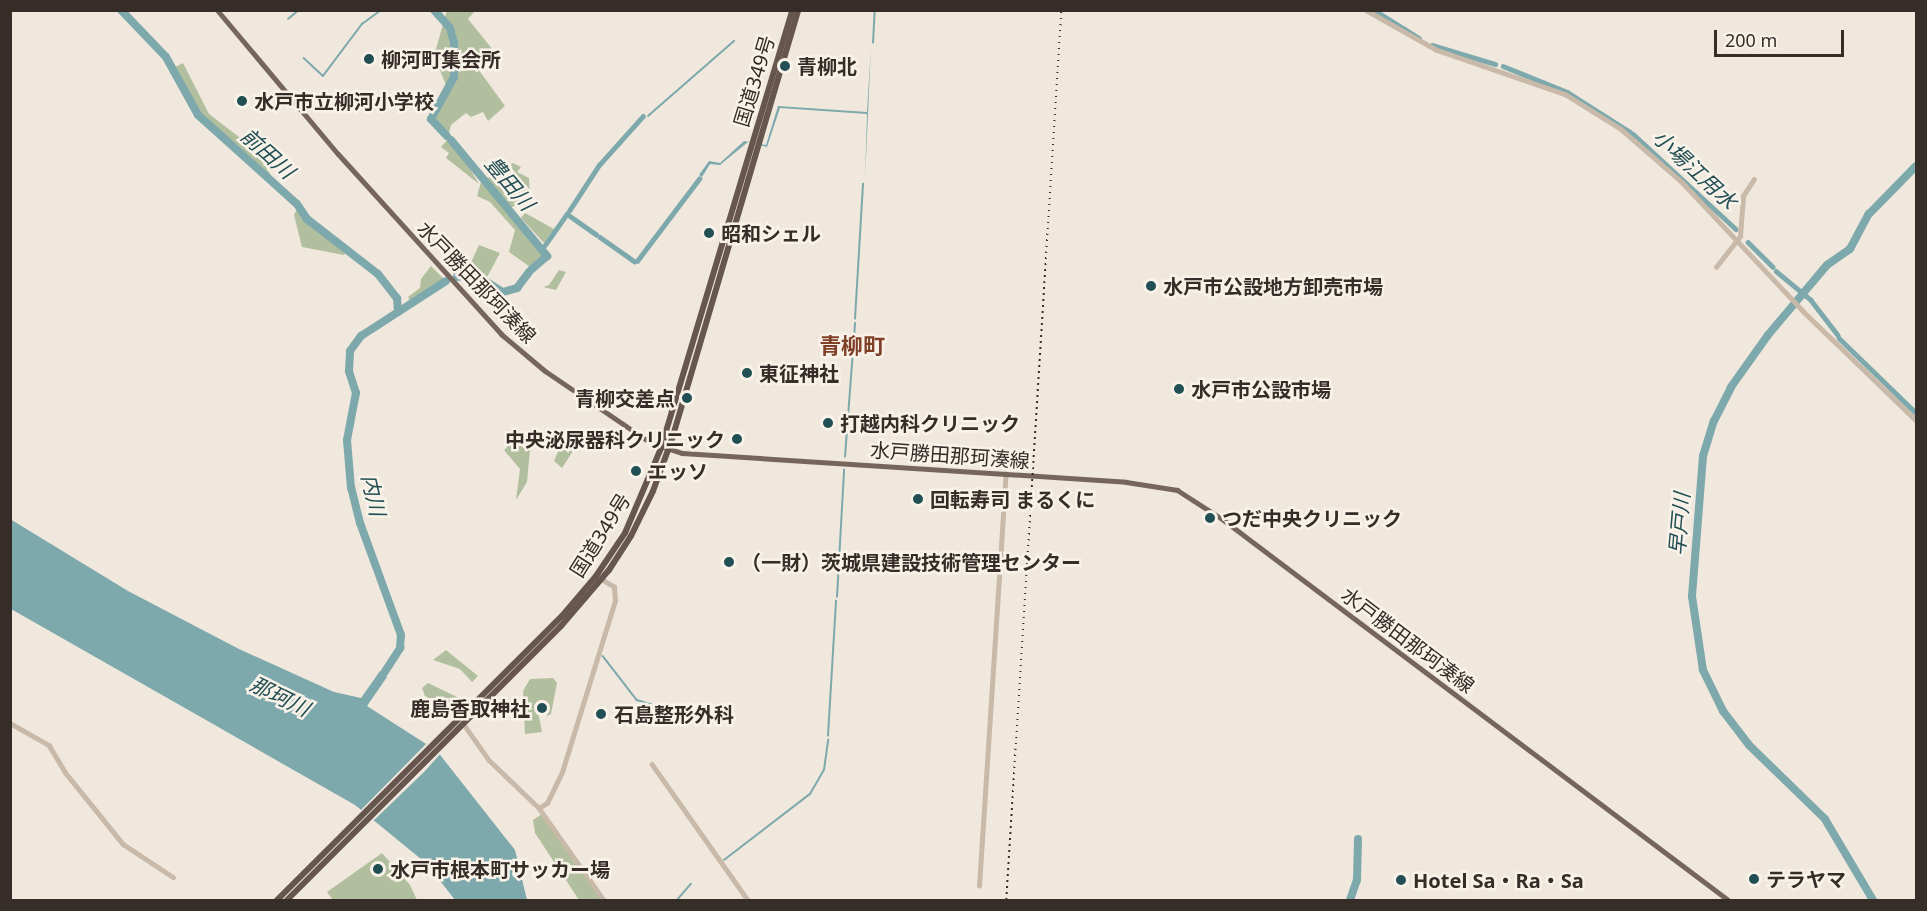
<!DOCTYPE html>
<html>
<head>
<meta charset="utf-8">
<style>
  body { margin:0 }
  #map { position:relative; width:1927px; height:911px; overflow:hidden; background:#f0e8dd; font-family:"Noto Sans","Noto Sans JP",sans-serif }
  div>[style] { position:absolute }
  .green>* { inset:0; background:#b2bf9e }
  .water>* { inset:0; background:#7da8ac }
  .pier>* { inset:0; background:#f0e8dd }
  .stream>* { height:1.5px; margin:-0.75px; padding:0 0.75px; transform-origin:0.75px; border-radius:0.75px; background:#7da8ac }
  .canal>* { height:4.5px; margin:-2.25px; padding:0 2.25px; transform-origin:2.25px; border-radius:2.25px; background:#7da8ac }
  .river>* { height:8px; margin:-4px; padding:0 4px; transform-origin:4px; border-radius:4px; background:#7da8ac }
  .tertiary>* { height:4.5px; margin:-2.25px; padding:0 2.25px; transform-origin:2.25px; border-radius:2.25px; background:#c8b9a9 }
  .primary>* { height:5px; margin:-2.5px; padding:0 2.5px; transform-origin:2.5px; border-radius:2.5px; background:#76655b }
  .trunk>* { height:6px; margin:-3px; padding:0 3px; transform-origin:3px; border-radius:3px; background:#66564e }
  .rail>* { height:1.5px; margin-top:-0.75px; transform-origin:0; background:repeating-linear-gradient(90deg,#362d29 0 1.5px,transparent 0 6px) }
  .dots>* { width:16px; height:16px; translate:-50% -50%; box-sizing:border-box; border:3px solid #f8f2e9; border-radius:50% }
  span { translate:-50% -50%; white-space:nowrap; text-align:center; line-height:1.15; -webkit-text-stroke:5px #f8f2e9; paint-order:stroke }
  .poi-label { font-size:20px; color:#362d29; font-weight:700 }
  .left { translate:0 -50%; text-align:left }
  .right { translate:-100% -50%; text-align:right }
  .street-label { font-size:20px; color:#362d29 }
  .water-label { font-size:21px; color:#214f54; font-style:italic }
  .quarter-label { font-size:22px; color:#7f4027; font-weight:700 }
  .frame { position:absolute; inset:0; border:12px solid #362d29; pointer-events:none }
  .scale { position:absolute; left:1714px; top:30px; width:130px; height:27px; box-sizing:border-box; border:3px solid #362d29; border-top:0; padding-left:8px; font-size:18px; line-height:21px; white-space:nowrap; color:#362d29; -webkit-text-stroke:4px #f8f2e9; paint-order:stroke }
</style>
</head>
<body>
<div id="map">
  <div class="green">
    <i style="clip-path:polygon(447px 10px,475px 11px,468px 19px,493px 50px,473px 62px,505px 106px,488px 121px,483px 112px,471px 117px,466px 113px,451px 125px,449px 133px,435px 118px,446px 85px,434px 56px)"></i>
    <i style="clip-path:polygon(183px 63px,209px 114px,256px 150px,276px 184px,198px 115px,171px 69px)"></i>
    <i style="clip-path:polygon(448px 139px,457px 147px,479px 184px,446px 158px,449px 153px,441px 147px)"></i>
    <i style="clip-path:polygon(513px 163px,521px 167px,517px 172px,529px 178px,530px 195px,511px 208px,485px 178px,496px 177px,503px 182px,505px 168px)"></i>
    <i style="clip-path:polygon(481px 182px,544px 255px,530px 267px,509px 252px,515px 230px,490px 202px,477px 196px)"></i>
    <i style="clip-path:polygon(298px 207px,305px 220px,346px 251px,344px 255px,302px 247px,294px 215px)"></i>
    <i style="clip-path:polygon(525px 213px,554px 229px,544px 243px,521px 218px)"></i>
    <i style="clip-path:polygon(479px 245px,500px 253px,486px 279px,474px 273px,455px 276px,453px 273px,468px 269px)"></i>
    <i style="clip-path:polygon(431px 266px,445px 280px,410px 301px,408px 297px,420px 288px,421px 279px)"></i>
    <i style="clip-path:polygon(559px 270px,566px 272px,556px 290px,543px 287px,549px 285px)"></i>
    <i style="clip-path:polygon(523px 432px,531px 440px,527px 482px,516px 500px,520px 469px,504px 450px)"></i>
    <i style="clip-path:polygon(563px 440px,575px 448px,562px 468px,554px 461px)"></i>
    <i style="clip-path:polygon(446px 650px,478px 676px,472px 682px,460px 669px,433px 660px)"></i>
    <i style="clip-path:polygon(553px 678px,557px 683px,551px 714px,547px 716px,544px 703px,536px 702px,542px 732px,525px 734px,523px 691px,530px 679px)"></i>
    <i style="clip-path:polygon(428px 683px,453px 695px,466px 702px,455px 712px,425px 696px,422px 688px)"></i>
    <i style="clip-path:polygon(542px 814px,601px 900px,579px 900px,535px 833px,533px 820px)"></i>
    <i style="clip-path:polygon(382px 853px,410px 885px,417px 900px,333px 900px,327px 892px)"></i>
  </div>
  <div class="water">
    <i style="clip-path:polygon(871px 46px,865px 181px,867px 114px,780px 108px,767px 147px,748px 142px,720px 165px,710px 164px,702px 177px,699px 175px,709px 161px,720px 163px,744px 141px,766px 145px,778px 106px,867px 112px)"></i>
    <i style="clip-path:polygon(10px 519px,128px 591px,239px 649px,334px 692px,361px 698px,380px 671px,383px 673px,387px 677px,367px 706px,437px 751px,515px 850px,527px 900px,455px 900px,427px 864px,355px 805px,11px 609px)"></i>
  </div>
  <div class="pier">
    <i style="clip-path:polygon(429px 741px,442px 752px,425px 771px,372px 822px,359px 812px)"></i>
  </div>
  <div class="stream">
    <i style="left:288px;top:19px;width:14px;rotate:-39deg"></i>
    <i style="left:873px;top:43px;width:33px;rotate:-87deg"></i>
    <i style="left:304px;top:58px;width:26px;rotate:43deg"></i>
    <i style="left:323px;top:76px;width:65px;rotate:-53.1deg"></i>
    <i style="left:362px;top:24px;width:24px;rotate:-36deg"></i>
    <i style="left:648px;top:116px;width:114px;rotate:-41.1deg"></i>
    <i style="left:855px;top:319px;width:135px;rotate:-86.6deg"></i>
    <i style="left:845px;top:457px;width:134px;rotate:-85.7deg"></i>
    <i style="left:837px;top:597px;width:127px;rotate:-86.8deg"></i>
    <i style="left:603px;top:656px;width:56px;rotate:52.3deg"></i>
    <i style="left:637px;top:700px;width:21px;rotate:17deg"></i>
    <i style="left:657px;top:706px;width:18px;rotate:90deg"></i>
    <i style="left:657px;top:724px;width:4px"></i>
    <i style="left:828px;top:736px;width:135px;rotate:-86.6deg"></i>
    <i style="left:724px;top:860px;width:108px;rotate:-37.5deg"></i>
    <i style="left:810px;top:794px;width:28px;rotate:-60deg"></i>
    <i style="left:824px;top:770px;width:30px;rotate:-82deg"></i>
    <i style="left:677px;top:900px;width:21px;rotate:-49deg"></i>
  </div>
  <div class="canal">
    <i style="left:1374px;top:10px;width:32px;rotate:32deg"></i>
    <i style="left:1403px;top:28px;width:19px;rotate:32deg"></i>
    <i style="left:1432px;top:45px;width:66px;rotate:16.8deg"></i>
    <i style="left:1503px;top:66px;width:69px;rotate:22.1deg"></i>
    <i style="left:1567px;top:92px;width:75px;rotate:32.4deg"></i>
    <i style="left:1633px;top:134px;width:140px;rotate:42.7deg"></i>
    <i style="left:600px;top:164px;width:64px;rotate:-48.1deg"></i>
    <i style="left:569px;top:211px;width:55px;rotate:-56.9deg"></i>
    <i style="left:570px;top:216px;width:32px;rotate:35deg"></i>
    <i style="left:600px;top:237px;width:42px;rotate:35.2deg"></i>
    <i style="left:1748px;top:242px;width:35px;rotate:45deg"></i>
    <i style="left:545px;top:245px;width:38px;rotate:-55deg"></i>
    <i style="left:637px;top:261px;width:103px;rotate:-52.9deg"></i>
    <i style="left:1776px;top:271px;width:45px;rotate:39.6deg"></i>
    <i style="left:1811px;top:300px;width:44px;rotate:52.4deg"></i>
    <i style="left:1839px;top:338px;width:107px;rotate:44.2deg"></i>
  </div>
  <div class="river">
    <i style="left:121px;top:10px;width:65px;rotate:46.2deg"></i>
    <i style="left:166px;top:57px;width:66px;rotate:61.1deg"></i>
    <i style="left:198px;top:115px;width:133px;rotate:42deg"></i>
    <i style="left:297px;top:204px;width:18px;rotate:56deg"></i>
    <i style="left:307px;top:219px;width:90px;rotate:37.8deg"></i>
    <i style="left:378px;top:274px;width:31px;rotate:52deg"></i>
    <i style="left:397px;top:298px;width:14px;rotate:86deg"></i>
    <i style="left:434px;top:10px;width:24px;rotate:48deg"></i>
    <i style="left:450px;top:28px;width:16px;rotate:75deg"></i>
    <i style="left:454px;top:43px;width:34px;rotate:90deg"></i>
    <i style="left:454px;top:77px;width:48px;rotate:118.7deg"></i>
    <i style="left:431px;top:119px;width:23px;rotate:47deg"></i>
    <i style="left:451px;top:140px;width:151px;rotate:50.4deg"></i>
    <i style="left:547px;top:256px;width:21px;rotate:139deg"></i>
    <i style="left:457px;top:277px;width:17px;rotate:-10deg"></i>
    <i style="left:474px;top:274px;width:34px;rotate:32deg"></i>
    <i style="left:503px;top:292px;width:15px;rotate:-16deg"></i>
    <i style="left:517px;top:288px;width:20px;rotate:-53deg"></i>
    <i style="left:384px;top:673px;width:30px;rotate:-57deg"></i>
    <i style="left:400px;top:648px;width:13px;rotate:-86deg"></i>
    <i style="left:401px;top:635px;width:119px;rotate:-110.1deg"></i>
    <i style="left:360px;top:523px;width:36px;rotate:-104deg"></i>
    <i style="left:351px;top:488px;width:48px;rotate:-94.8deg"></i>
    <i style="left:347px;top:440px;width:48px;rotate:-79.2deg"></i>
    <i style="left:356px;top:393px;width:23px;rotate:-108deg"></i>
    <i style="left:349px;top:371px;width:20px;rotate:-87deg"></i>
    <i style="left:350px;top:351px;width:19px;rotate:-54deg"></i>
    <i style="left:361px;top:336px;width:101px;rotate:-32.9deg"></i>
    <i style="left:1350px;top:900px;width:21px;rotate:-71deg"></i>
    <i style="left:1357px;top:880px;width:41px;rotate:-88.6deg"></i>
    <i style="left:1873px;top:900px;width:94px;rotate:-120.7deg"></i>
    <i style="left:1825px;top:819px;width:106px;rotate:-135.8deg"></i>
    <i style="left:1749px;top:745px;width:43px;rotate:-127.4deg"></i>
    <i style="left:1723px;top:711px;width:46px;rotate:-116deg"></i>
    <i style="left:1703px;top:670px;width:75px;rotate:-98.5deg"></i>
    <i style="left:1692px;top:596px;width:140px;rotate:-85.5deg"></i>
    <i style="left:1703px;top:456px;width:37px;rotate:-73deg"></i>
    <i style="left:1714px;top:421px;width:38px;rotate:-63deg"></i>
    <i style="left:1731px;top:387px;width:64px;rotate:-54.6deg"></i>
    <i style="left:1768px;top:335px;width:92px;rotate:-49.9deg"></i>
    <i style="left:1827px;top:265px;width:28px;rotate:-35deg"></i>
    <i style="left:1850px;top:249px;width:40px;rotate:-62deg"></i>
    <i style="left:1869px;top:214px;width:67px;rotate:-45.6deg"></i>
  </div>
  <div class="tertiary">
    <i style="left:1366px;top:10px;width:81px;rotate:29.4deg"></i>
    <i style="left:1437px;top:50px;width:135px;rotate:19deg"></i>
    <i style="left:1565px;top:94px;width:66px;rotate:32deg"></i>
    <i style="left:1621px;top:129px;width:81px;rotate:41deg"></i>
    <i style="left:1682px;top:182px;width:178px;rotate:46.8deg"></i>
    <i style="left:1804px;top:312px;width:156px;rotate:44deg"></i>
    <i style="left:1716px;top:267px;width:39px;rotate:-52deg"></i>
    <i style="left:1740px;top:236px;width:40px;rotate:-85.7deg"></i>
    <i style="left:1743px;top:196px;width:20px;rotate:-57deg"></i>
    <i style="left:10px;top:723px;width:45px;rotate:29.4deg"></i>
    <i style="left:49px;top:745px;width:31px;rotate:59deg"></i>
    <i style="left:65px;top:772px;width:92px;rotate:51.1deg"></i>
    <i style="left:123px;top:844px;width:60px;rotate:33.4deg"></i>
    <i style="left:463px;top:723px;width:45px;rotate:54.9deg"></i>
    <i style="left:489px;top:760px;width:69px;rotate:43.8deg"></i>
    <i style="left:539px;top:808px;width:9px;rotate:-32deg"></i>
    <i style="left:547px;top:803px;width:34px;rotate:-64deg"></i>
    <i style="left:562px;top:772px;width:179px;rotate:-72.8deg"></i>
    <i style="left:615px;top:601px;width:14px;rotate:-94deg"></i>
    <i style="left:614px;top:587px;width:17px;rotate:-149deg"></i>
    <i style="left:652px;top:764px;width:166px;rotate:54.8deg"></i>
    <i style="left:539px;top:808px;width:113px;rotate:54.8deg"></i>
    <i style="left:979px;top:886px;width:413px;rotate:-86.3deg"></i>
  </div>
  <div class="primary">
    <i style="left:217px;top:10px;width:188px;rotate:50deg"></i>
    <i style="left:338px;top:154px;width:243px;rotate:47.8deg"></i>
    <i style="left:501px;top:334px;width:57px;rotate:40.1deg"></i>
    <i style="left:545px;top:371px;width:128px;rotate:34.2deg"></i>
    <i style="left:651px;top:443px;width:33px;rotate:18deg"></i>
    <i style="left:682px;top:453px;width:445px;rotate:3.7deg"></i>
    <i style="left:1126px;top:482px;width:52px;rotate:8.9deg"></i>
    <i style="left:1177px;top:490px;width:54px;rotate:32.8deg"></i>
    <i style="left:1222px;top:519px;width:633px;rotate:36.98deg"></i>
  </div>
  <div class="trunk">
    <i style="left:277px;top:900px;width:402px;rotate:-44.9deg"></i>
    <i style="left:562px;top:616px;width:52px;rotate:-49.6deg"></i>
    <i style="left:596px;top:576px;width:52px;rotate:-56deg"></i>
    <i style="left:625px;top:533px;width:92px;rotate:-67deg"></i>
    <i style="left:661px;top:448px;width:457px;rotate:-73.3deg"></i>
    <i style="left:287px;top:900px;width:387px;rotate:-45deg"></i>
    <i style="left:561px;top:626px;width:74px;rotate:-49.4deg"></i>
    <i style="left:609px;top:570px;width:40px;rotate:-57.1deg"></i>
    <i style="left:631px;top:536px;width:50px;rotate:-63.9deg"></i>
    <i style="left:653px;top:491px;width:55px;rotate:-69.9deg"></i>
    <i style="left:672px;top:439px;width:447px;rotate:-73.6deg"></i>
  </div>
  <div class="rail">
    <i style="left:1006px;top:900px;width:892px;rotate:-86.46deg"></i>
  </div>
  <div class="dots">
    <i style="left:369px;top:59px;background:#214f54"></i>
    <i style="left:785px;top:66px;background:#214f54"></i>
    <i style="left:242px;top:101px;background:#214f54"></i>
    <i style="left:709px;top:233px;background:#214f54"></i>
    <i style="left:1151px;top:286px;background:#214f54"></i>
    <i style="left:747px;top:373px;background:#214f54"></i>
    <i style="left:1179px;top:389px;background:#214f54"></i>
    <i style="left:687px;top:398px;background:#214f54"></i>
    <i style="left:828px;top:423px;background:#214f54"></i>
    <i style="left:737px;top:439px;background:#214f54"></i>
    <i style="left:636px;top:471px;background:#214f54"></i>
    <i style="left:918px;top:499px;background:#214f54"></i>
    <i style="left:1210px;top:518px;background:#214f54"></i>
    <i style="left:729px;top:562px;background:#214f54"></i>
    <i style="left:542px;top:708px;background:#214f54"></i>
    <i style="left:601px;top:714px;background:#214f54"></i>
    <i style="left:378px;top:869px;background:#214f54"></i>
    <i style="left:1754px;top:879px;background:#214f54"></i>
    <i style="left:1401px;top:880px;background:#214f54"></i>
  </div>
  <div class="poi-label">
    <span class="left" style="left:381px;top:59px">柳河町集会所</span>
    <span class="left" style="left:797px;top:66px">青柳北</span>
    <span class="left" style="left:254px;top:101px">水戸市立柳河小学校</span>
    <span class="left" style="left:721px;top:233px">昭和シェル</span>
    <span class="left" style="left:1163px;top:286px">水戸市公設地方卸売市場</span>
    <span class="left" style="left:759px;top:373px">東征神社</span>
    <span class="left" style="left:1191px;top:389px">水戸市公設市場</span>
    <span class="right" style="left:675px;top:398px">青柳交差点</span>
    <span class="left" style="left:840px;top:423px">打越内科クリニック</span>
    <span class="right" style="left:725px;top:439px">中央泌尿器科クリニック</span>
    <span class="left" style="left:648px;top:471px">エッソ</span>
    <span class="left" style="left:930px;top:499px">回転寿司 まるくに</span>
    <span class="left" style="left:1222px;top:518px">つだ中央クリニック</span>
    <span class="left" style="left:741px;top:562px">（一財）茨城県建設技術管理センター</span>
    <span class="right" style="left:530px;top:708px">鹿島香取神社</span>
    <span class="left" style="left:614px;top:714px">石島整形外科</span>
    <span class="left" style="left:390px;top:869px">水戸市根本町サッカー場</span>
    <span class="left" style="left:1766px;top:879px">テラヤマ</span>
    <span class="left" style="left:1413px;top:880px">Hotel Sa・Ra・Sa</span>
  </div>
  <div class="street-label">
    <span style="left:754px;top:81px;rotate:-73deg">国道349号</span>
    <span style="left:477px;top:282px;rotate:46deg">水戸勝田那珂湊線</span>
    <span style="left:950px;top:455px;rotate:4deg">水戸勝田那珂湊線</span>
    <span style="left:600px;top:535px;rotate:-58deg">国道349号</span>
    <span style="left:1408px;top:640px;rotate:37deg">水戸勝田那珂湊線</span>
  </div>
  <div class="water-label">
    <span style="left:268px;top:153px;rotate:42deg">前田川</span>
    <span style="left:1695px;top:169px;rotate:43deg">小場江用水</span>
    <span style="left:510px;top:183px;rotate:50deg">豊田川</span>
    <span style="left:374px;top:495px;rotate:77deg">内川</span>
    <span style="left:1679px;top:524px;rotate:-85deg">早戸川</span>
    <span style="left:280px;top:696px;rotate:26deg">那珂川</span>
  </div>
  <div class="quarter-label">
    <span style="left:852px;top:346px">青柳町</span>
  </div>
  <div class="frame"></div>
  <div class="scale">200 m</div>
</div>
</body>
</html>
